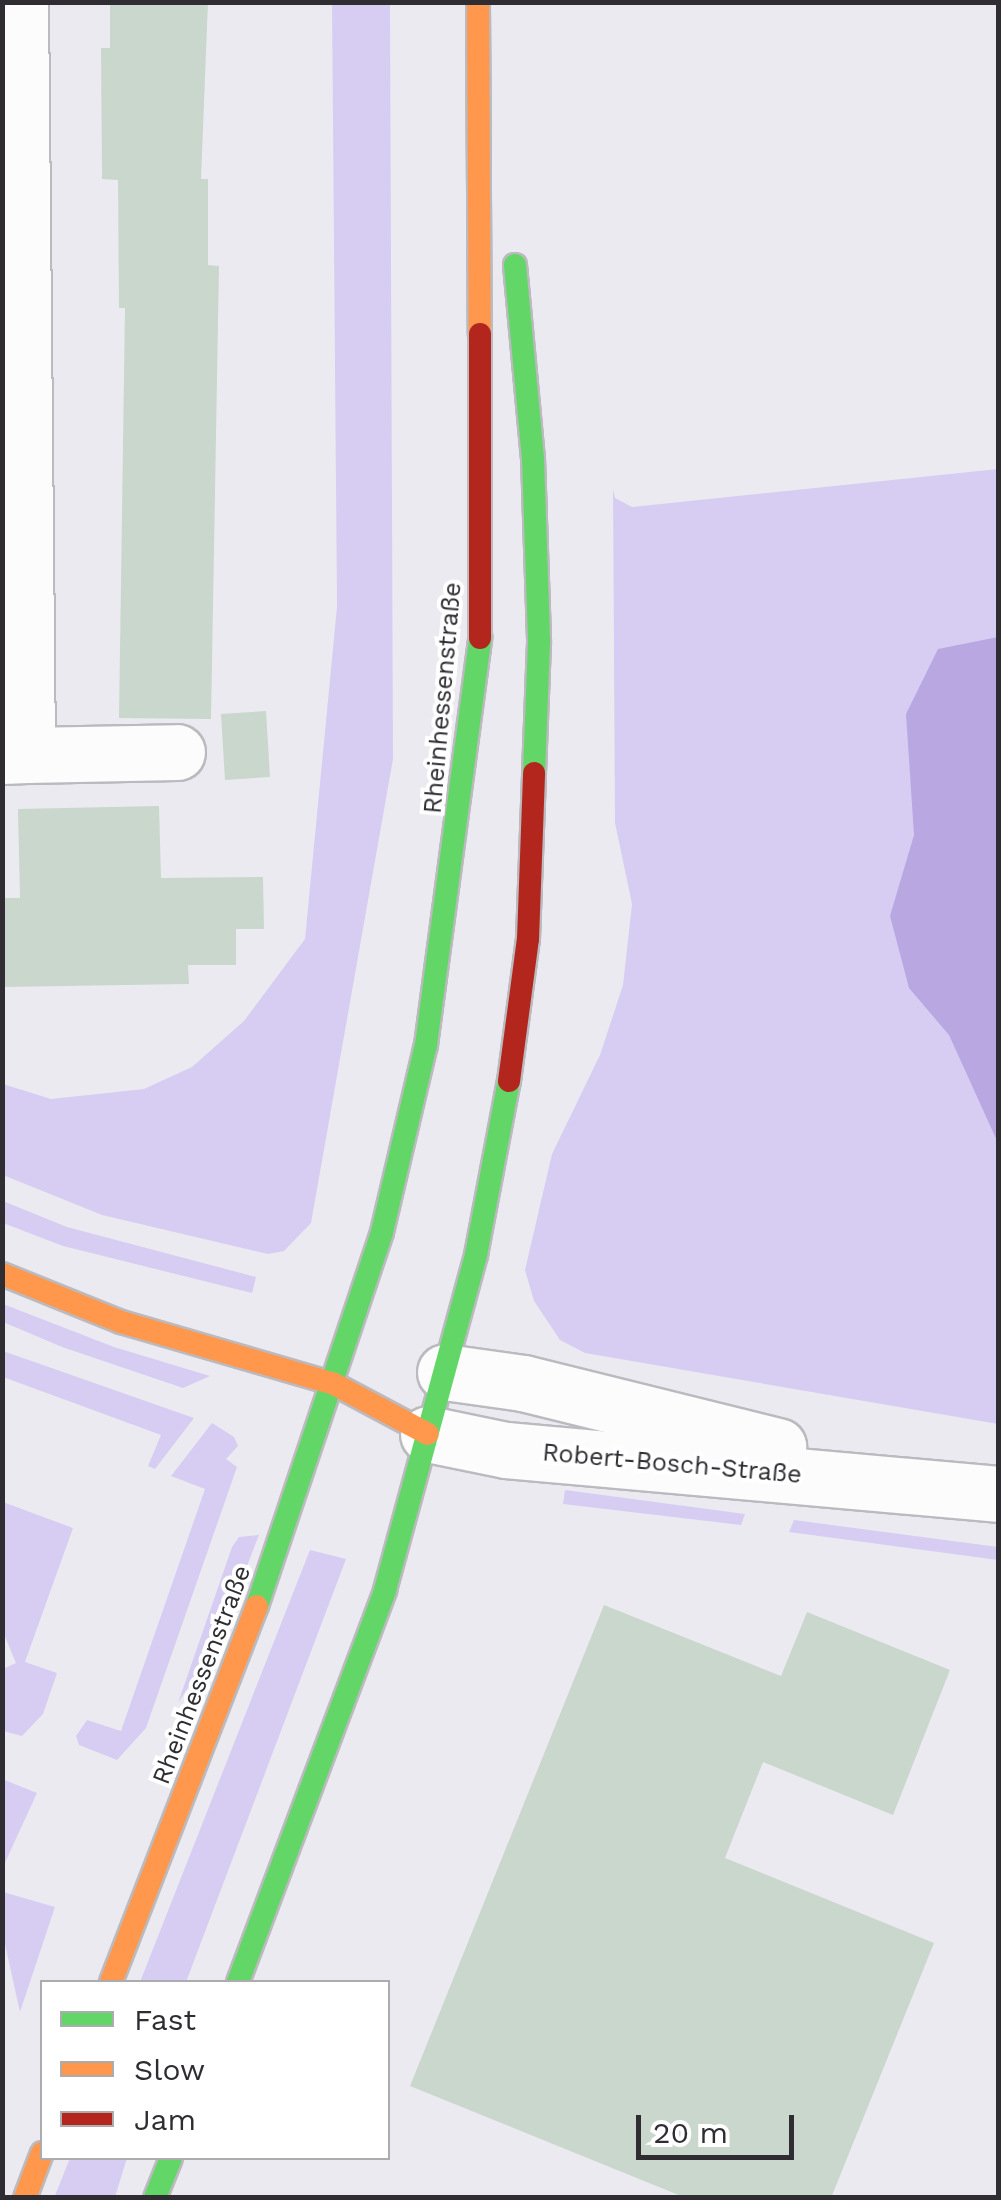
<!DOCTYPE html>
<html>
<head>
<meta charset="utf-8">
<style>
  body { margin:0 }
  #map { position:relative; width:1001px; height:2200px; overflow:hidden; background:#eceaf1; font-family:"Work Sans",sans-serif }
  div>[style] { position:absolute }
  .green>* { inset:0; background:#d7cdf2 }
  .water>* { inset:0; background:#b9a7e2 }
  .building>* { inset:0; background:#cad7cc }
  .roads { filter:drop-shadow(2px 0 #bbbabe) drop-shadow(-2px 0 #bbbabe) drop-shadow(0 2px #bbbabe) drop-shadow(0 -2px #bbbabe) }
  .street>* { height:55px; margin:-27.5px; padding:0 27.5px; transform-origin:27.5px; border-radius:27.5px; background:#fcfcfd }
  .fast>* { height:22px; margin:-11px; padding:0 11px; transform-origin:11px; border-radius:11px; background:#63d668 }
  .slow>* { height:22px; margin:-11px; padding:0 11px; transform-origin:11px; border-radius:11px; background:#ff974d }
  .jam>* { height:22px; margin:-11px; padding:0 11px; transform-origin:11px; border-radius:11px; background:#b3261e }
  span { translate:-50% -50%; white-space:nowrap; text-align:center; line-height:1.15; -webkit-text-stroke:8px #fff; paint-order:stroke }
  .street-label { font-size:25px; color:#2f2d32 }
  .frame { position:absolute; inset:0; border:5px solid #2f2d32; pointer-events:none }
  .legend { position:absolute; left:40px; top:1980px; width:350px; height:180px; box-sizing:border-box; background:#fff; border:2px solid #acabad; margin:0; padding:12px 18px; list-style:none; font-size:30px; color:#2f2d32 }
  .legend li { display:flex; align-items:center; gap:20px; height:50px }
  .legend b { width:50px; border:2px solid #acabad }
  .scale { position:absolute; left:636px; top:2115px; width:158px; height:45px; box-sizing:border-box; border:5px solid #2f2d32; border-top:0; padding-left:12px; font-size:30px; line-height:35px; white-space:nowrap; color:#2f2d32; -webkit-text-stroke:8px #fff; paint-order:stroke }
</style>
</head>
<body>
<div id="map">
  <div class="green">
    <i style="clip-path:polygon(332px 3px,390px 3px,393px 759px,311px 1223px,284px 1251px,268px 1254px,102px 1215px,3px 1175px,3px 1084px,51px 1099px,144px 1089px,192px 1067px,244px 1021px,305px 939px,337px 607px)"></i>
    <i style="clip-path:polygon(998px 469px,998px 1424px,585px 1353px,560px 1340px,534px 1301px,525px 1270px,552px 1154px,600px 1055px,623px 985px,632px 904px,615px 823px,613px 489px,615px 498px,632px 507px)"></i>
    <i style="clip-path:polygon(3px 1201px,67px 1227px,256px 1277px,252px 1293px,63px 1246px,3px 1223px)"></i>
    <i style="clip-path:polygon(3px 1304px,114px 1347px,210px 1376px,183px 1388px,62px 1347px,3px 1322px)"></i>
    <i style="clip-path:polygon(3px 1351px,194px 1418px,155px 1469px,148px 1466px,161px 1435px,3px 1377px)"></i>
    <i style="clip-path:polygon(212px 1423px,234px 1437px,238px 1446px,226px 1459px,237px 1467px,146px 1728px,117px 1760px,79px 1745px,76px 1736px,87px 1720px,121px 1731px,205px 1489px,171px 1476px)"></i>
    <i style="clip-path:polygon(565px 1490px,745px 1514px,741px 1525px,563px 1504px)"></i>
    <i style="clip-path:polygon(3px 1502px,73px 1528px,25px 1662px,57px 1673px,43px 1714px,22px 1736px,3px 1731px,3px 1669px,16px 1663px,3px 1632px)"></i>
    <i style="clip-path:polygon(794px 1520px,998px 1547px,998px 1560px,789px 1532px)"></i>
    <i style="clip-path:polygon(259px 1535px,217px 1643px,178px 1703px,232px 1547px,239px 1537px)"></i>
    <i style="clip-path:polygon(310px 1550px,346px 1559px,186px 1982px,140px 1982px)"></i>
    <i style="clip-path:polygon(2px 1779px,37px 1793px,3px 1867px,2px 1867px)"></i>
    <i style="clip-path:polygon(3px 1892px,55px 1907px,20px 2012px,3px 1935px)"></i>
    <i style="clip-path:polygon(70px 2158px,127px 2158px,115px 2197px,54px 2198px)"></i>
  </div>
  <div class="water">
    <i style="clip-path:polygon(998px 637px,998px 1143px,949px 1035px,909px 988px,890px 916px,914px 835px,906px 714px,938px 649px)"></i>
  </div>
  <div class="building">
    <i style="clip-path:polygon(110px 2px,208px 2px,201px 179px,208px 179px,208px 265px,219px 266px,211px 719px,119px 718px,125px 308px,119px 308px,118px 180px,102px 179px,101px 48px,110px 48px)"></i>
    <i style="clip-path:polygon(266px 711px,270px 777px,225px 780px,221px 714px)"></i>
    <i style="clip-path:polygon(159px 806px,161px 878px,263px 877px,264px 929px,236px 929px,236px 965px,188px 965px,189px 984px,2px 987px,2px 898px,20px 898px,18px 809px)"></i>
    <i style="clip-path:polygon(604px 1605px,781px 1676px,807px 1612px,950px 1670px,893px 1815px,763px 1762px,725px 1858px,934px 1943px,831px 2198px,686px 2198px,410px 2086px)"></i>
  </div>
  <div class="roads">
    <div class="street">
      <i style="left:27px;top:755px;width:150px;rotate:-1.1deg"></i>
      <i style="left:2px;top:756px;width:25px;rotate:-2deg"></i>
      <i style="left:27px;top:755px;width:753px;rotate:-90.53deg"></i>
      <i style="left:445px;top:1372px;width:79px;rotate:8deg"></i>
      <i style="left:523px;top:1383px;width:263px;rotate:13.9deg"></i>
      <i style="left:428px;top:1434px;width:80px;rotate:11.6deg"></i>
      <i style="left:506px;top:1450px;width:494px;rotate:5.1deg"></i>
    </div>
    <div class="fast">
      <i style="left:515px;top:265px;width:194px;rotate:84.7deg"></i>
      <i style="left:533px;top:458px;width:185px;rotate:88.1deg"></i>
      <i style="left:539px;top:643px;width:130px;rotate:92.2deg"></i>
      <i style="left:257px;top:1606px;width:394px;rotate:-71.5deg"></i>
      <i style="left:382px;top:1232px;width:192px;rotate:-76.8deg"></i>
      <i style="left:426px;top:1045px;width:411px;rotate:-82.4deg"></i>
      <i style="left:238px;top:1982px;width:419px;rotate:-69.4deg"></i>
      <i style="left:385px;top:1590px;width:347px;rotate:-74.8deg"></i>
      <i style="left:476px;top:1255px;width:177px;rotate:-79.3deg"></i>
      <i style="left:155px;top:2198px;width:43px;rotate:-68.2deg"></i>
    </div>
    <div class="slow">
      <i style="left:478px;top:2px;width:332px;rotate:89.7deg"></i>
      <i style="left:2px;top:1274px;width:128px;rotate:22deg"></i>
      <i style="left:121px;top:1322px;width:222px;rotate:16.2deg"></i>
      <i style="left:334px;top:1384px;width:106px;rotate:28deg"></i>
      <i style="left:111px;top:1982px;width:403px;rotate:-68.8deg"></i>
      <i style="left:25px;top:2198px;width:48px;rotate:-69.3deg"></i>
    </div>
    <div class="jam">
      <i style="left:480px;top:334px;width:304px;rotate:90deg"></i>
      <i style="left:509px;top:1081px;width:143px;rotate:-82.4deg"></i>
      <i style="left:528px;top:939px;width:166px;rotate:-87.9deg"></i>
    </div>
  </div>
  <div class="street-label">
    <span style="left:443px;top:698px;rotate:-85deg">Rheinhessenstraße</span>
    <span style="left:672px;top:1464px;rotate:5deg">Robert-Bosch-Straße</span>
    <span style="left:202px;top:1675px;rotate:-69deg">Rheinhessenstraße</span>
  </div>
  <div class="frame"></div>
  <ul class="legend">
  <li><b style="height:12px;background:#63d668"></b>Fast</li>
  <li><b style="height:12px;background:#ff974d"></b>Slow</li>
  <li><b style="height:12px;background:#b3261e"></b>Jam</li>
  </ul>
  <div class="scale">20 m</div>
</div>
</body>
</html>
